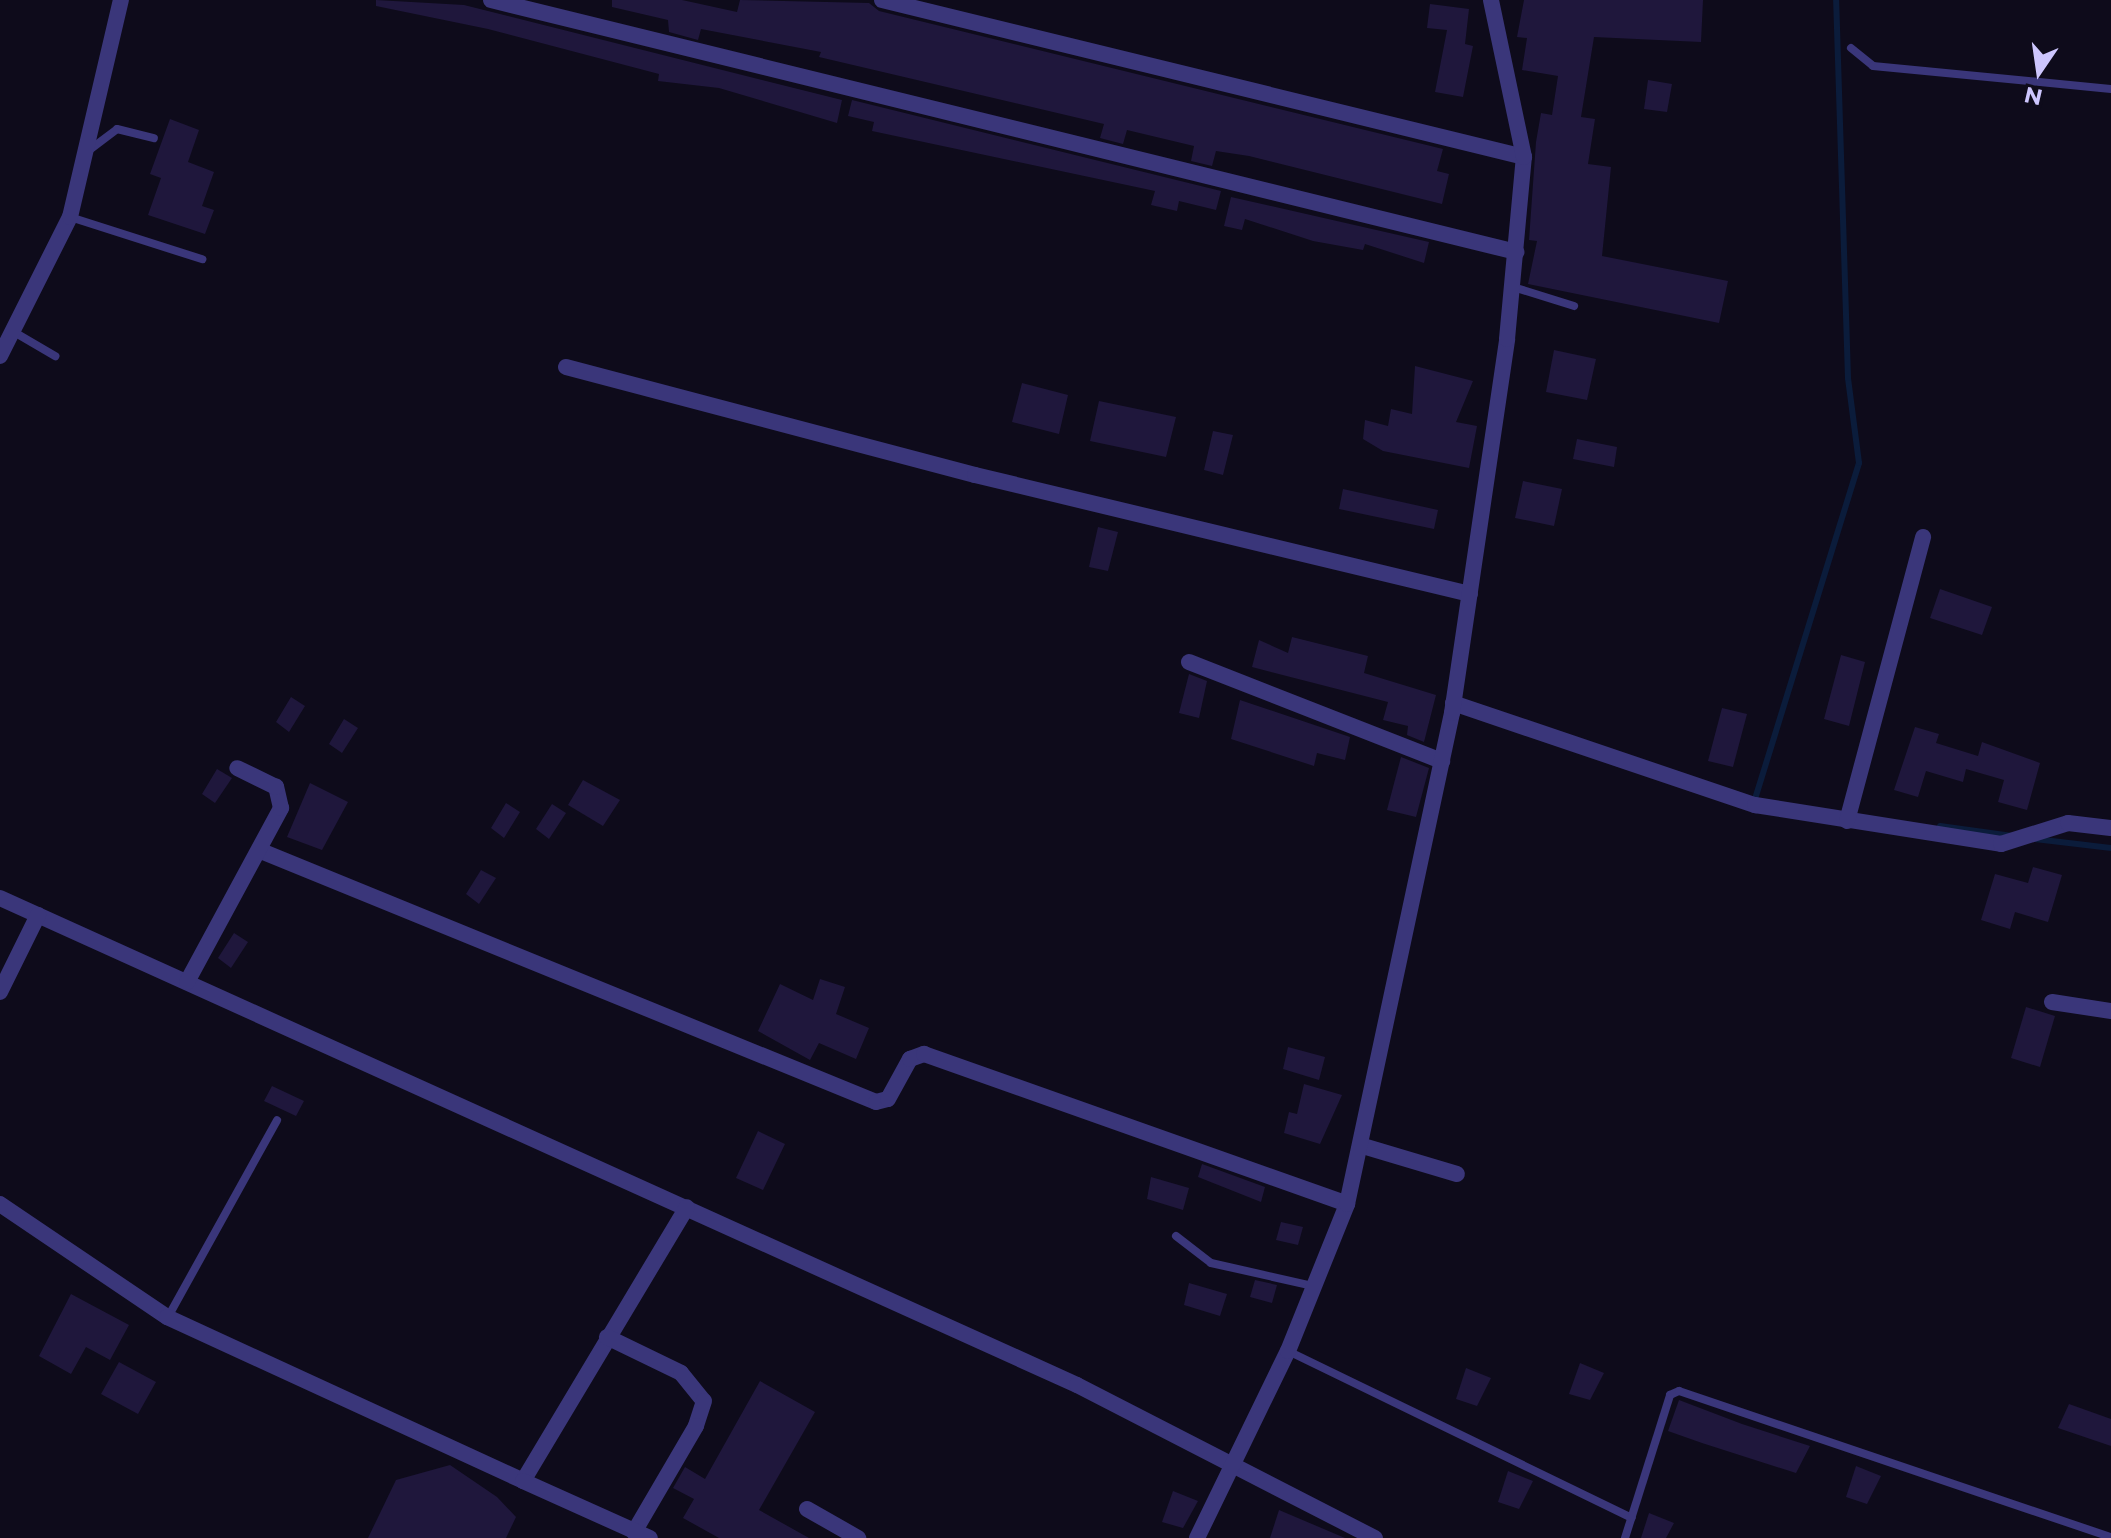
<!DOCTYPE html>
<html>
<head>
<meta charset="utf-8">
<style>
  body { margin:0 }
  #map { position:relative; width:2111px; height:1538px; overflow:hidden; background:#0e0b1b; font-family:Montserrat,sans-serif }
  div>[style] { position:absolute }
  .stream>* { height:6px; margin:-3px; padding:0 3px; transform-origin:3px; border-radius:3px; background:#0b1c3b }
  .building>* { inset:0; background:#1f173c }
  .service>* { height:8px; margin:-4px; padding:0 4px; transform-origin:4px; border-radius:4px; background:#3a367a }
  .minor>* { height:16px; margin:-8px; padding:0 8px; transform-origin:8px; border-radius:8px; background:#3a367a }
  span { translate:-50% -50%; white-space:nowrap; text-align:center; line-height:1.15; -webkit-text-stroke:6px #0e0b1b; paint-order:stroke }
  .north { position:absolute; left:1999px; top:32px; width:80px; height:80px; -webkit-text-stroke:6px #0e0b1b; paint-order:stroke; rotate:193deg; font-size:22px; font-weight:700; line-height:32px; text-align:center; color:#cdc6fe }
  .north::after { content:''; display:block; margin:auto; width:28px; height:36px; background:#cdc6fe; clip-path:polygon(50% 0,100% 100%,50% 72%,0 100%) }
</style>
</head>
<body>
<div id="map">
  <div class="stream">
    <i style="left:1755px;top:799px;width:352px;rotate:-72.8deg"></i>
    <i style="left:1859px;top:463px;width:86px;rotate:-97.4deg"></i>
    <i style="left:1848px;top:378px;width:378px;rotate:-91.8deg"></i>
    <i style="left:1940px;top:826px;width:73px;rotate:7.9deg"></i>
    <i style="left:2035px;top:839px;width:77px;rotate:6.8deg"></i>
  </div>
  <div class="building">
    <i style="clip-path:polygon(376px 0,464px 5px,842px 100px,837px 123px,719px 88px,658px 81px,659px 74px,488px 29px,376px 6px)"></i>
    <i style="clip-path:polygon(612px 0,682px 0,737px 12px,740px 0,869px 3px,879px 11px,1443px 149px,1437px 171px,1449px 174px,1442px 204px,1249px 156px,1216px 151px,1212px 166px,1191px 161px,1194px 146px,1127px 130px,1123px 144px,1100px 138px,1104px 124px,819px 57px,821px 52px,701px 29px,698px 40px,669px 32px,668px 20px,612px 7px)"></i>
    <i style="clip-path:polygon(1524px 0,1703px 0,1701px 42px,1594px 37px,1581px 117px,1595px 119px,1588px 164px,1611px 167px,1602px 256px,1728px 281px,1719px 323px,1528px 284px,1537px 241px,1529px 240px,1536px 142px,1541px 113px,1552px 115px,1558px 76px,1522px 70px,1527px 38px,1517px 37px)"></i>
    <i style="clip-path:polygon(1430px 4px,1469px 9px,1465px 44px,1473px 46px,1463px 97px,1435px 92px,1447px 30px,1427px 28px)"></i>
    <i style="clip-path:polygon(1648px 80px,1672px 84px,1667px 112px,1644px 109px)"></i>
    <i style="clip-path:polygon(852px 100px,1221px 191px,1216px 210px,1179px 201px,1177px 211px,1151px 205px,1155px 191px,872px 131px,874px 122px,848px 116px)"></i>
    <i style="clip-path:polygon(170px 119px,199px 130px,188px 162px,214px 172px,202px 206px,214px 210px,205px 234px,148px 215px,161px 178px,150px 174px)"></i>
    <i style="clip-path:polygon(1231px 197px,1429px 242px,1424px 263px,1365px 244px,1363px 250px,1313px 241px,1245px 219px,1242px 230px,1224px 226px)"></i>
    <i style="clip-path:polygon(1554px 350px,1596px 359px,1587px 400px,1546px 392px)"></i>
    <i style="clip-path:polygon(1415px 366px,1473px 381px,1456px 422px,1477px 426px,1469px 468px,1383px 451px,1363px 439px,1365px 420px,1388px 426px,1391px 409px,1412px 414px)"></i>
    <i style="clip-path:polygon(1022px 383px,1068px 395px,1059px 434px,1012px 422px)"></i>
    <i style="clip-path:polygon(1099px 401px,1176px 417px,1166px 457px,1090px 441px)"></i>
    <i style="clip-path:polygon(1213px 431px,1233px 435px,1223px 475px,1204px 470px)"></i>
    <i style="clip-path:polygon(1577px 439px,1617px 447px,1614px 467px,1573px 459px)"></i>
    <i style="clip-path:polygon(1523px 481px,1562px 489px,1554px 526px,1515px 518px)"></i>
    <i style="clip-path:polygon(1343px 489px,1438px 510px,1434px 529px,1339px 509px)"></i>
    <i style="clip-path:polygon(1098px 527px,1118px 532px,1108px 571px,1089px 567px)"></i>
    <i style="clip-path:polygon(1940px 589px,1992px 607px,1982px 635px,1930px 618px)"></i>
    <i style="clip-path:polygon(1292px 637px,1368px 656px,1364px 673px,1436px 695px,1424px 742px,1407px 735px,1408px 726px,1383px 720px,1388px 702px,1252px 667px,1259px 640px,1288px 653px)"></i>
    <i style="clip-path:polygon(1841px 655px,1865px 662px,1849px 726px,1824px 719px)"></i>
    <i style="clip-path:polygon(1189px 674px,1207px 681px,1199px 718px,1179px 713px)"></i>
    <i style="clip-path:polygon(291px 697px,305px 706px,289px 732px,276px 722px)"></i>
    <i style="clip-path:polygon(1240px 700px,1350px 737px,1345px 760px,1317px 753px,1314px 766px,1231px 739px)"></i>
    <i style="clip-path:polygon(1722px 708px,1747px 714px,1733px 767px,1708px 761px)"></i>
    <i style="clip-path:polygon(344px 719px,358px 728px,342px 753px,329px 744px)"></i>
    <i style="clip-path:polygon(1915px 727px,1939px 734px,1936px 743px,1978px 756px,1982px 742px,2040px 763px,2027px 810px,1998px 802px,2004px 780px,1966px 769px,1963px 782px,1926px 771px,1918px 797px,1894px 790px)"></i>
    <i style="clip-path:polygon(1401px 757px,1429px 768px,1416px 817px,1387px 810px)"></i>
    <i style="clip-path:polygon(217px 769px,232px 778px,215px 803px,202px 794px)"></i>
    <i style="clip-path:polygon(583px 780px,620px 800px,603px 826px,568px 805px)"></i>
    <i style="clip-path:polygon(310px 783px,348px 802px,322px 850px,287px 837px)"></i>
    <i style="clip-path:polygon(506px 803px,520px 812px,504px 838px,491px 828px)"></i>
    <i style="clip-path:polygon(552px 804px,566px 813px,549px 839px,536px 829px)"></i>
    <i style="clip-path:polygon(2033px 867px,2062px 875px,2048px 922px,2015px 912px,2010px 929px,1981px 920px,1995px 874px,2028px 883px)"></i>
    <i style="clip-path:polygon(481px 870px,496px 878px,479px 904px,466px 894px)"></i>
    <i style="clip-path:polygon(234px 933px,248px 942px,231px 968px,218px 958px)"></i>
    <i style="clip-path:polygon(820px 979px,845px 987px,836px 1014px,869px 1028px,856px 1059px,819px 1043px,810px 1060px,758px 1031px,780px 984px,813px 1000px)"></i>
    <i style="clip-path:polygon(2026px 1007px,2055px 1016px,2040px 1067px,2011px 1058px)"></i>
    <i style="clip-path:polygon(1288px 1047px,1325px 1057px,1319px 1080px,1283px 1069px)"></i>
    <i style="clip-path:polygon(1304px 1084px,1342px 1095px,1320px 1144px,1284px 1133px,1289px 1112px,1297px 1114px)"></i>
    <i style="clip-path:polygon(272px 1086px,304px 1101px,296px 1116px,264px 1101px)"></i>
    <i style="clip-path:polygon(758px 1131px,785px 1144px,763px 1190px,736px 1178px)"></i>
    <i style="clip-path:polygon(1202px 1164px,1265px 1187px,1261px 1202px,1198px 1177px)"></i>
    <i style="clip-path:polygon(1151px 1177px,1189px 1188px,1183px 1210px,1147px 1199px)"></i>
    <i style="clip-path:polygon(1281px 1222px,1303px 1227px,1298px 1245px,1276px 1240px)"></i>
    <i style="clip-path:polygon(1255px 1280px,1277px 1285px,1272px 1303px,1250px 1297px)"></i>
    <i style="clip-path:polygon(1189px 1283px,1227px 1294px,1220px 1316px,1184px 1305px)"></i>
    <i style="clip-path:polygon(71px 1294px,129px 1325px,110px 1360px,86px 1347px,71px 1374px,39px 1356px)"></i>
    <i style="clip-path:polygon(119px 1362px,156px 1382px,138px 1414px,101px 1394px)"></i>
    <i style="clip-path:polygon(1580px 1363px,1604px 1373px,1590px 1400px,1569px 1394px)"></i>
    <i style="clip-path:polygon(1466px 1368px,1491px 1378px,1477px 1406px,1456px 1399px)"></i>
    <i style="clip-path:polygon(760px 1381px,815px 1412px,759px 1510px,809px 1538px,719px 1538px,683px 1518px,694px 1499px,673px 1488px,685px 1467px,705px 1479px)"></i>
    <i style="clip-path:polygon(1679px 1400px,1742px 1424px,1810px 1446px,1796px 1473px,1702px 1443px,1668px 1431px)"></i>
    <i style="clip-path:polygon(2069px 1404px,2111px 1419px,2111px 1446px,2058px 1428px)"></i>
    <i style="clip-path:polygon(450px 1465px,497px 1497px,516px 1517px,506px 1538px,368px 1538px,396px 1480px)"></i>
    <i style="clip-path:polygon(1856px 1466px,1881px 1476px,1867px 1504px,1846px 1497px)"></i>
    <i style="clip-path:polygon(1508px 1471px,1533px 1481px,1519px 1509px,1498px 1502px)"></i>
    <i style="clip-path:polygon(1173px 1491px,1198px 1501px,1183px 1528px,1162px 1522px)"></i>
    <i style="clip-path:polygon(1279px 1510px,1345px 1538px,1270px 1538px)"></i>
    <i style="clip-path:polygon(1649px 1513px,1674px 1523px,1666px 1538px,1641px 1538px)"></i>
  </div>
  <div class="service">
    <i style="left:1851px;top:48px;width:28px;rotate:39deg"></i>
    <i style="left:1873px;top:66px;width:239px;rotate:5.5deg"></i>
    <i style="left:88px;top:151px;width:36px;rotate:-37deg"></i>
    <i style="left:117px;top:129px;width:38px;rotate:14deg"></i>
    <i style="left:70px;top:217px;width:139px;rotate:17.7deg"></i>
    <i style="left:1513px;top:287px;width:64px;rotate:17.3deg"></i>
    <i style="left:14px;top:332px;width:48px;rotate:30.3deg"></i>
    <i style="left:1176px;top:1236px;width:44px;rotate:37.6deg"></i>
    <i style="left:1211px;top:1263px;width:105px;rotate:12.7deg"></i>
    <i style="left:168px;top:1317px;width:225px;rotate:-61deg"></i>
    <i style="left:1288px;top:1351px;width:382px;rotate:25.9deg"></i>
    <i style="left:1625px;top:1538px;width:150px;rotate:-72.5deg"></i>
    <i style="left:1670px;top:1395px;width:10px;rotate:-24deg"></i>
    <i style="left:1679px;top:1391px;width:456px;rotate:18.7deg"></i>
  </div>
  <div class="minor">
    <i style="left:491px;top:0;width:1056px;rotate:13.81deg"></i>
    <i style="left:882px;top:0;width:661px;rotate:13.74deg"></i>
    <i style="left:0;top:356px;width:156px;rotate:-63.3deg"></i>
    <i style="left:70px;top:217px;width:223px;rotate:-76.8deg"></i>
    <i style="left:566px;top:367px;width:423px;rotate:14.8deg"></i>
    <i style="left:975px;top:475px;width:509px;rotate:13.52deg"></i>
    <i style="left:1189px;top:662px;width:272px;rotate:21.4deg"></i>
    <i style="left:1453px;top:703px;width:319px;rotate:18.7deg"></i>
    <i style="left:1755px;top:805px;width:249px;rotate:9deg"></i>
    <i style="left:2001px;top:844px;width:70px;rotate:-17.4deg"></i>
    <i style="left:2068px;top:823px;width:43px;rotate:6.6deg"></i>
    <i style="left:1847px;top:821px;width:294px;rotate:-75deg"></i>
    <i style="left:261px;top:851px;width:664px;rotate:22.2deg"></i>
    <i style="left:876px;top:1102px;width:12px;rotate:-14deg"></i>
    <i style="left:888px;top:1099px;width:46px;rotate:-61.2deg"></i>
    <i style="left:910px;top:1059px;width:15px;rotate:-20deg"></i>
    <i style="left:924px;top:1054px;width:449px;rotate:19.5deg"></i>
    <i style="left:0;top:898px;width:1182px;rotate:24.33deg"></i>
    <i style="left:1077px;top:1385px;width:335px;rotate:27.2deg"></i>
    <i style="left:187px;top:982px;width:198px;rotate:-61.6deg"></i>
    <i style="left:281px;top:808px;width:22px;rotate:-103deg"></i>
    <i style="left:276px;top:787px;width:43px;rotate:-154deg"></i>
    <i style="left:0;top:992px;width:86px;rotate:-63.7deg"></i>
    <i style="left:2052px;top:1002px;width:60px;rotate:8.7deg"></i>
    <i style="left:1363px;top:1146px;width:98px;rotate:16.6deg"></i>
    <i style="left:0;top:1204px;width:202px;rotate:34.1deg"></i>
    <i style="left:167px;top:1317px;width:392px;rotate:24.7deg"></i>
    <i style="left:523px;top:1481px;width:319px;rotate:-59.1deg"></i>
    <i style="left:607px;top:1337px;width:82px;rotate:25.9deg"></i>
    <i style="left:681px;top:1373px;width:36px;rotate:51deg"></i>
    <i style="left:704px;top:1401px;width:26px;rotate:108deg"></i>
    <i style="left:696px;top:1426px;width:123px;rotate:120.3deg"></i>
    <i style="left:523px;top:1481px;width:139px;rotate:24.2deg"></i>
    <i style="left:807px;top:1509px;width:59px;rotate:29.6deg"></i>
    <i style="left:1197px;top:1538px;width:208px;rotate:-64.1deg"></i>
    <i style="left:1288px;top:1351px;width:158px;rotate:-68.1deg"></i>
    <i style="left:1347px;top:1204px;width:502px;rotate:-77.93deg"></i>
    <i style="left:1452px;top:713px;width:378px;rotate:-81.6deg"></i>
    <i style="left:1507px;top:339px;width:183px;rotate:-84.7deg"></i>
    <i style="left:1524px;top:157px;width:160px;rotate:-101.9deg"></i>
  </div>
  <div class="north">N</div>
</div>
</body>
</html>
